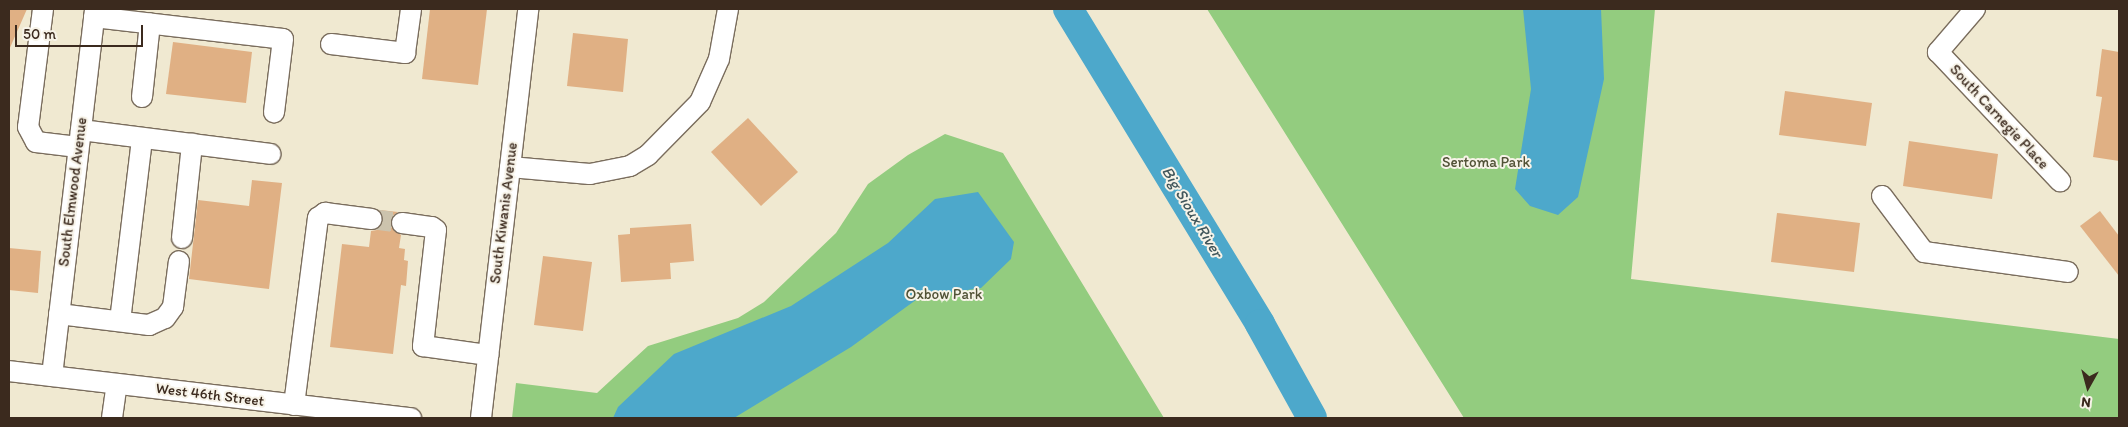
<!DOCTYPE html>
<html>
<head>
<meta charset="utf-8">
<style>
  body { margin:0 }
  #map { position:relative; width:2128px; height:427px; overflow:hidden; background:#f0e9d1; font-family:Itim,sans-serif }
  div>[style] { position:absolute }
  .green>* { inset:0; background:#93cc7f }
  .water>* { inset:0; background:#4da8cb }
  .river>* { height:30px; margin:-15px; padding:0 15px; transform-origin:15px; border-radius:15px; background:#4da8cb }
  .building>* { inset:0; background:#e0b084 }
  .minor-tunnel>* { height:20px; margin-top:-10px; transform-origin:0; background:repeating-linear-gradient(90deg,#ccc3ad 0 20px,transparent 0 30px) }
  .roads { filter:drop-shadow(1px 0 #7a6d5d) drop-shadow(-1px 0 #7a6d5d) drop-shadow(0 1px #7a6d5d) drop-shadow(0 -1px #7a6d5d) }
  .minor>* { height:20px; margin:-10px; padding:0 10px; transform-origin:10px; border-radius:10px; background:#fff }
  span { translate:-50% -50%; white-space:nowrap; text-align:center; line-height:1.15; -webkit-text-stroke:4px #f7f3e8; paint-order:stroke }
  .street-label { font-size:15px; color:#3b2a1e }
  .park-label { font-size:15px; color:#515236 }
  .water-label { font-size:16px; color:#41565b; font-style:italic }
  .frame { position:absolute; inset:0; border:10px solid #3b2a1e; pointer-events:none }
  .north { position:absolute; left:2063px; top:362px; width:50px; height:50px; -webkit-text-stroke:4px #f7f3e8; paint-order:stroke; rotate:187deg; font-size:14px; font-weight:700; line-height:20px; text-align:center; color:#3b2a1e }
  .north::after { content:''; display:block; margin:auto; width:18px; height:22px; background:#3b2a1e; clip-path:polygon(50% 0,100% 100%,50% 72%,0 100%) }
  .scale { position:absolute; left:15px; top:25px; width:128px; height:22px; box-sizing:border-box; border:2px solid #3b2a1e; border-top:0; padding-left:6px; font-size:15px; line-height:18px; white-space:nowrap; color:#3b2a1e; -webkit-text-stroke:4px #f7f3e8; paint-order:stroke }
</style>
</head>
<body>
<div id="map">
  <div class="green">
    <i style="clip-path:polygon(1207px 9px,1655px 9px,1631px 279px,2119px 339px,2119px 418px,1464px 418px)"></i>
    <i style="clip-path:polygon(945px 134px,1003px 153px,1164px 418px,512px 418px,516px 383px,597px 393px,648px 346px,738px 318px,764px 302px,836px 233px,868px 184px,908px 155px)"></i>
  </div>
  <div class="water">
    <i style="clip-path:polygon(1523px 9px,1601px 9px,1604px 79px,1578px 197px,1558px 215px,1530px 206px,1515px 189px,1531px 89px)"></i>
    <i style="clip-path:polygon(978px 192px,1014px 242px,1011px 259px,981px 288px,920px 297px,851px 347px,734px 418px,613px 418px,618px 407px,674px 354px,791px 306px,888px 243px,935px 199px)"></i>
  </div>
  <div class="river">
    <i style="left:1068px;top:9px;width:369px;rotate:58.6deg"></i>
    <i style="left:1260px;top:324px;width:107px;rotate:61deg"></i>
  </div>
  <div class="building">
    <i style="clip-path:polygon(9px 9px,27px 9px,9px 50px)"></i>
    <i style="clip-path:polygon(430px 9px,487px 9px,478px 85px,422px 79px)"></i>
    <i style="clip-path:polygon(573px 33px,628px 39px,623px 92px,567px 86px)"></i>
    <i style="clip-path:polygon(173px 42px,252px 52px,246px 103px,166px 94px)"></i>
    <i style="clip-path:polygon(2102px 49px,2119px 52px,2119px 161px,2093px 157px,2102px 97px,2096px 96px)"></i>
    <i style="clip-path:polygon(1785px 91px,1872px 103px,1866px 146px,1779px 135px)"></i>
    <i style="clip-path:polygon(748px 118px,798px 172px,761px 206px,711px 152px)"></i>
    <i style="clip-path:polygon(1909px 141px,1998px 154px,1992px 199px,1903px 186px)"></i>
    <i style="clip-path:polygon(252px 180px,282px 183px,269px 289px,189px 279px,198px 200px,249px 206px)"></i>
    <i style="clip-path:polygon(380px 210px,398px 212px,392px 216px,391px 227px,401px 235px,399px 248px,405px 249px,404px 260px,408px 261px,406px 286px,401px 285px,393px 354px,330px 347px,342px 244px,369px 247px,371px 231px,377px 230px,384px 221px)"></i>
    <i style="clip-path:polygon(2100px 211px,2119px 236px,2119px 276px,2080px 226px)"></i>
    <i style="clip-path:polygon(1777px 213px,1860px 223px,1854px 272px,1771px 262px)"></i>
    <i style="clip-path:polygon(691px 224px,694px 261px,670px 263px,671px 279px,621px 282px,618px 235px,630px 234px,630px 228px)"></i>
    <i style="clip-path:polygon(9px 248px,41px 251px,38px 293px,9px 290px)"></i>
    <i style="clip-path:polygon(543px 256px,592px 262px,583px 331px,534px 325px)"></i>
  </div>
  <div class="minor-tunnel">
    <i style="left:372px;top:219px;width:30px;rotate:8deg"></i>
  </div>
  <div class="roads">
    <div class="minor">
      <i style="left:43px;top:9px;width:119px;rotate:97.2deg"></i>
      <i style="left:28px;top:127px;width:17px;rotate:62deg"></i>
      <i style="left:36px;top:142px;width:42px;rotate:6.8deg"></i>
      <i style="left:1975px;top:9px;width:57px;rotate:130.7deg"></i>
      <i style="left:1938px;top:52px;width:178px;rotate:46.6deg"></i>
      <i style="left:94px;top:17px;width:190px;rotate:6.6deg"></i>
      <i style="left:283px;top:39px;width:74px;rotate:97deg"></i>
      <i style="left:331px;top:44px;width:75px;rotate:6.9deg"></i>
      <i style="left:405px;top:53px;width:44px;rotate:-82.2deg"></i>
      <i style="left:142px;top:97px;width:74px;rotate:-83.8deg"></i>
      <i style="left:81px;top:130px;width:191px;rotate:7.2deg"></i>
      <i style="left:510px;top:167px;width:80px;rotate:5deg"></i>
      <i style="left:590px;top:174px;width:41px;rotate:-11.3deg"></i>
      <i style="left:630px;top:166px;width:21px;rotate:-31deg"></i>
      <i style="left:648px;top:155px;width:74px;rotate:-45.5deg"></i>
      <i style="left:700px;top:102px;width:47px;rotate:-66.2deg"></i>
      <i style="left:719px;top:59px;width:51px;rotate:-79.8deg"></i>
      <i style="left:1882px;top:196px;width:70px;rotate:53.1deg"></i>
      <i style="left:1924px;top:252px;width:145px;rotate:7.9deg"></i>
      <i style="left:402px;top:223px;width:30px;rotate:8deg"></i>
      <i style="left:432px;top:227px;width:5px;rotate:37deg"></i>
      <i style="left:436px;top:230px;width:117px;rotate:96.4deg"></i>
      <i style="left:423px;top:346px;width:66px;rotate:7.9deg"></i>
      <i style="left:182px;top:238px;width:95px;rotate:-83.9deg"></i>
      <i style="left:59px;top:314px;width:91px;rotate:7deg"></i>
      <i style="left:149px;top:325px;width:17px;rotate:-24deg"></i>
      <i style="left:165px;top:318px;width:14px;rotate:-54deg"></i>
      <i style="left:173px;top:307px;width:46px;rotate:-82.6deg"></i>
      <i style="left:120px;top:321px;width:184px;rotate:-83.1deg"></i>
      <i style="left:9px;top:371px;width:405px;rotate:6.7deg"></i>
      <i style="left:52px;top:376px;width:370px;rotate:-83.3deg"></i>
      <i style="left:294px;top:405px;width:189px;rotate:-82.7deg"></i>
      <i style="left:318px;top:218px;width:9px;rotate:-36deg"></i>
      <i style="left:325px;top:213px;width:47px;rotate:7.3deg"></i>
      <i style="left:112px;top:418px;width:34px;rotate:-82deg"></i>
      <i style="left:481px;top:418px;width:412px;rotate:-83.4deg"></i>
    </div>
  </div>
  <div class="street-label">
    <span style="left:1999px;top:117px;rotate:47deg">South Carnegie Place</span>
    <span style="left:73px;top:192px;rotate:-83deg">South Elmwood Avenue</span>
    <span style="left:504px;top:213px;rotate:-83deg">South Kiwanis Avenue</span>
    <span style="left:210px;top:395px;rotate:7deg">West 46th Street</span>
  </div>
  <div class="park-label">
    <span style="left:1486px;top:163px">Sertoma Park</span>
    <span style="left:944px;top:295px">Oxbow Park</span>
  </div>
  <div class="water-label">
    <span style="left:1192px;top:212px;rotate:59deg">Big Sioux River</span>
  </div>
  <div class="frame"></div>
  <div class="north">N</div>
  <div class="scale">50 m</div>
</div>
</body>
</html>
